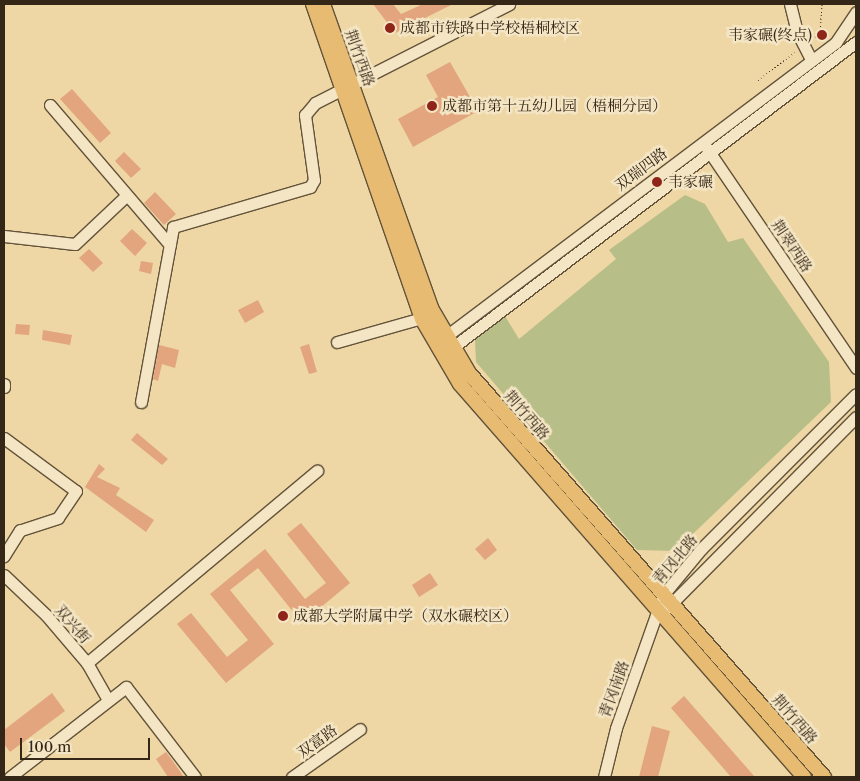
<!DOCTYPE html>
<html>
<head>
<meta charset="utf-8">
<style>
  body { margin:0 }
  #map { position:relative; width:860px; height:781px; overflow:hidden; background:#eed7a5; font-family:"Libre Caslon Text","Noto Serif SC",serif }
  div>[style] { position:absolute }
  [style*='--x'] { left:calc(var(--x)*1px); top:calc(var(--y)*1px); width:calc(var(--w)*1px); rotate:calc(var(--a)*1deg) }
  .green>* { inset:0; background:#b8be87 }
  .building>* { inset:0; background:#e2a57d }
  .path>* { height:1px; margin-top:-0.5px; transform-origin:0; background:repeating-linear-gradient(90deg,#352717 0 1px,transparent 0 3.5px) }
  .roads { filter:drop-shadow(1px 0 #63533a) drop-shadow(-1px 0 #63533a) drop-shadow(0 1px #63533a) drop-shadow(0 -1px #63533a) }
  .minor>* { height:11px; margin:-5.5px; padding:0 5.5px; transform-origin:5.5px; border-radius:5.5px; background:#f4e5c4 }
  .major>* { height:14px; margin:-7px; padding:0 7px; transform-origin:7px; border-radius:7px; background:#e7bc72 }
  .dots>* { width:14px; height:14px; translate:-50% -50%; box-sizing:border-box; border:2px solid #f4e5c4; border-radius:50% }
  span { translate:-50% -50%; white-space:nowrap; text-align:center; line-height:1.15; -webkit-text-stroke:5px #f4e5c4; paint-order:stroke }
  .poi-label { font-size:15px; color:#352717 }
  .left { translate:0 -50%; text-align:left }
  .right { translate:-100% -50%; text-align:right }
  .street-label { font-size:15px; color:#352717 }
  .frame { position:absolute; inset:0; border:5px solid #352717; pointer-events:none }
  .scale { position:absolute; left:20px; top:738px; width:130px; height:22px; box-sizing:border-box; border:2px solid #352717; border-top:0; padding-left:6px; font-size:15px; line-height:18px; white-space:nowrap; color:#352717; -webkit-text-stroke:4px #f4e5c4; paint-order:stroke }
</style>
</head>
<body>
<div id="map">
  <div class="green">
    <i style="clip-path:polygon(685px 195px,705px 204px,728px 242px,743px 238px,829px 362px,831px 402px,675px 551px,637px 550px,476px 362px,475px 340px,505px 316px,519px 339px,616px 259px,609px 250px)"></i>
  </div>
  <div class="building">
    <i style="clip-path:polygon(373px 4px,393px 4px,401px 14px,423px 4px,453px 4px,395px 33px)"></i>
    <i style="clip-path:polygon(450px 62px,478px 111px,413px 147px,398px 119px,438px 97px,426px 75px)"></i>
    <i style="clip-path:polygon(72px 89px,111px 133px,100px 143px,60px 99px)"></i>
    <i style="clip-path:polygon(124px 152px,141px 169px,131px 178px,115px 161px)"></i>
    <i style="clip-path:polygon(155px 192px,176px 214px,164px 225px,144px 203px)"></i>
    <i style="clip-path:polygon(132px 229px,147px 243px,135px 256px,120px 241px)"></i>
    <i style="clip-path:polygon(89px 249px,103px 263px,93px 272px,79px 258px)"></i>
    <i style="clip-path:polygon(141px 261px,153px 263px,151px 274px,139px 271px)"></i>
    <i style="clip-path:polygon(258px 300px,264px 312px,245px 323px,238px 310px)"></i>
    <i style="clip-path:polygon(16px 324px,30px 325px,29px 335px,15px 334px)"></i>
    <i style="clip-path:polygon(43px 330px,72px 335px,70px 345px,42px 340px)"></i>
    <i style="clip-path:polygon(309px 344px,317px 372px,309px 374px,300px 347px)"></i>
    <i style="clip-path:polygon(159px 345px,179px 350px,175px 368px,162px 364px,158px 381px,153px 379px)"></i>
    <i style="clip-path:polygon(137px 433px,168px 459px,162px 465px,131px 440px)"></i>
    <i style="clip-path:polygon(99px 464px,105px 469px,97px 477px,120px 488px,116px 495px,154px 520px,146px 532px,85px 487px)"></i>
    <i style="clip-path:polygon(301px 523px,350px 583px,302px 623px,258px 568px,230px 590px,274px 644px,226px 683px,177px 624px,191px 613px,227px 657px,248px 640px,210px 594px,265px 549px,305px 599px,326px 583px,287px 534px)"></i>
    <i style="clip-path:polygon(488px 538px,497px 550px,485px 560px,475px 549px)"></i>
    <i style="clip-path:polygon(430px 573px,438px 585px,419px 597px,412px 585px)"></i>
    <i style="clip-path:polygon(52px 693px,65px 711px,10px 752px,4px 744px,4px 730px)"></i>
    <i style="clip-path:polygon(684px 696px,755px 777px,731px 777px,671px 708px)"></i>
    <i style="clip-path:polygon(652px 726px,670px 731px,658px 777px,639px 777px)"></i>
    <i style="clip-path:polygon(166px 752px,172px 760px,184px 777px,168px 777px,156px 759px)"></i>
  </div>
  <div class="path">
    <i style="--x:812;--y:39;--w:10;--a:-37"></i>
    <i style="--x:820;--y:33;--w:29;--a:-86"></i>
    <i style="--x:758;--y:80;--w:46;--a:-37.1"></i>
  </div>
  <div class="roads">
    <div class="minor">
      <i style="--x:790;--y:4;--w:29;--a:76"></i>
      <i style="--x:797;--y:32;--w:31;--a:63"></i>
      <i style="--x:50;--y:105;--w:184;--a:49.4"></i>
      <i style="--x:704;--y:144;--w:271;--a:55.8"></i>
      <i style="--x:4;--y:236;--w:71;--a:6.4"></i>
      <i style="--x:75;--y:244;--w:71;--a:-43.3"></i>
      <i style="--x:441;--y:340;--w:495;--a:-37"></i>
      <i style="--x:836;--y:42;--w:36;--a:-56"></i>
      <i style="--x:337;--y:342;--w:88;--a:-15.8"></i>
      <i style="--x:448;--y:351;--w:512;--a:-37.14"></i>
      <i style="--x:4;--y:384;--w:3;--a:90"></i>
      <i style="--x:141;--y:402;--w:178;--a:-79.6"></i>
      <i style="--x:173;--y:227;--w:143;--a:-16.3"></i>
      <i style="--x:310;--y:187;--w:8;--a:-60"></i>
      <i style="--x:314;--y:180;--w:66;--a:-97.9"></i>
      <i style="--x:305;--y:115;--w:16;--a:-50"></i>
      <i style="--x:315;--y:103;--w:218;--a:-27"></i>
      <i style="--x:4;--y:438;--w:89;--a:36.4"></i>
      <i style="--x:76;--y:491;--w:32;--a:124"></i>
      <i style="--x:58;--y:518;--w:40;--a:162"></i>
      <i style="--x:20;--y:530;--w:31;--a:122"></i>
      <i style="--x:4;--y:575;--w:58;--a:43.6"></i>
      <i style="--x:46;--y:615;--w:63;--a:49.5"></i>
      <i style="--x:87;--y:663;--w:43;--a:60.4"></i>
      <i style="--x:666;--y:609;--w:270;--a:-45.3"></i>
      <i style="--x:87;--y:663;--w:300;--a:-39.9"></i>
      <i style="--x:10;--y:777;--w:147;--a:-37.8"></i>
      <i style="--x:126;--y:687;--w:113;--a:52.5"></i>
      <i style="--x:292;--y:777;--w:83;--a:-35.2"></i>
      <i style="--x:604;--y:777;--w:50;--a:-76.2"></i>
      <i style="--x:616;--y:728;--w:141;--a:-70.5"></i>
      <i style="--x:663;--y:595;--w:60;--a:-50.4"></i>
      <i style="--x:701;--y:549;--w:219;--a:-45"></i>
    </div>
    <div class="major">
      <i style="--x:313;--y:4;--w:333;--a:70.9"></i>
      <i style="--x:422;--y:319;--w:75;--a:59.7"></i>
      <i style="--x:460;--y:384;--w:522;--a:48.8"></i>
      <i style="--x:323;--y:4;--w:323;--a:70.4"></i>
      <i style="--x:431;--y:308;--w:75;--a:59.7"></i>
      <i style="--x:469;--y:373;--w:538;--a:48.69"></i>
    </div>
  </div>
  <div class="dots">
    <i style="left:390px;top:28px;background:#8f2418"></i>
    <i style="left:822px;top:35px;background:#8f2418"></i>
    <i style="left:432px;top:106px;background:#8f2418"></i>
    <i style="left:657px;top:182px;background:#8f2418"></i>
    <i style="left:283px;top:616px;background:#8f2418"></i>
  </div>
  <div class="poi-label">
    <span class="left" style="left:400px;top:28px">成都市铁路中学校梧桐校区</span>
    <span class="right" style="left:812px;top:35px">韦家碾(终点)</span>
    <span class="left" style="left:442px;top:106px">成都市第十五幼儿园（梧桐分园）</span>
    <span class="left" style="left:668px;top:182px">韦家碾</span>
    <span class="left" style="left:293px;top:616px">成都大学附属中学（双水碾校区）</span>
  </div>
  <div class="street-label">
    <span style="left:360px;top:58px;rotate:70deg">荆竹西路</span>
    <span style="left:641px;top:169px;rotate:-37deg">双瑞四路</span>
    <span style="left:792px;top:246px;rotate:56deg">荆翠西路</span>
    <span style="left:527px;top:415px;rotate:49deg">荆竹西路</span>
    <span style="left:675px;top:559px;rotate:-50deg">青冈北路</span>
    <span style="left:73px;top:624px;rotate:49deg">双兴街</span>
    <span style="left:614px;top:689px;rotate:-70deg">青冈南路</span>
    <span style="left:795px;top:719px;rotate:49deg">荆竹西路</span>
    <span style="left:317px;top:741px;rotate:-36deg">双富路</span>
  </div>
  <div class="frame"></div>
  <div class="scale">100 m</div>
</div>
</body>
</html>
